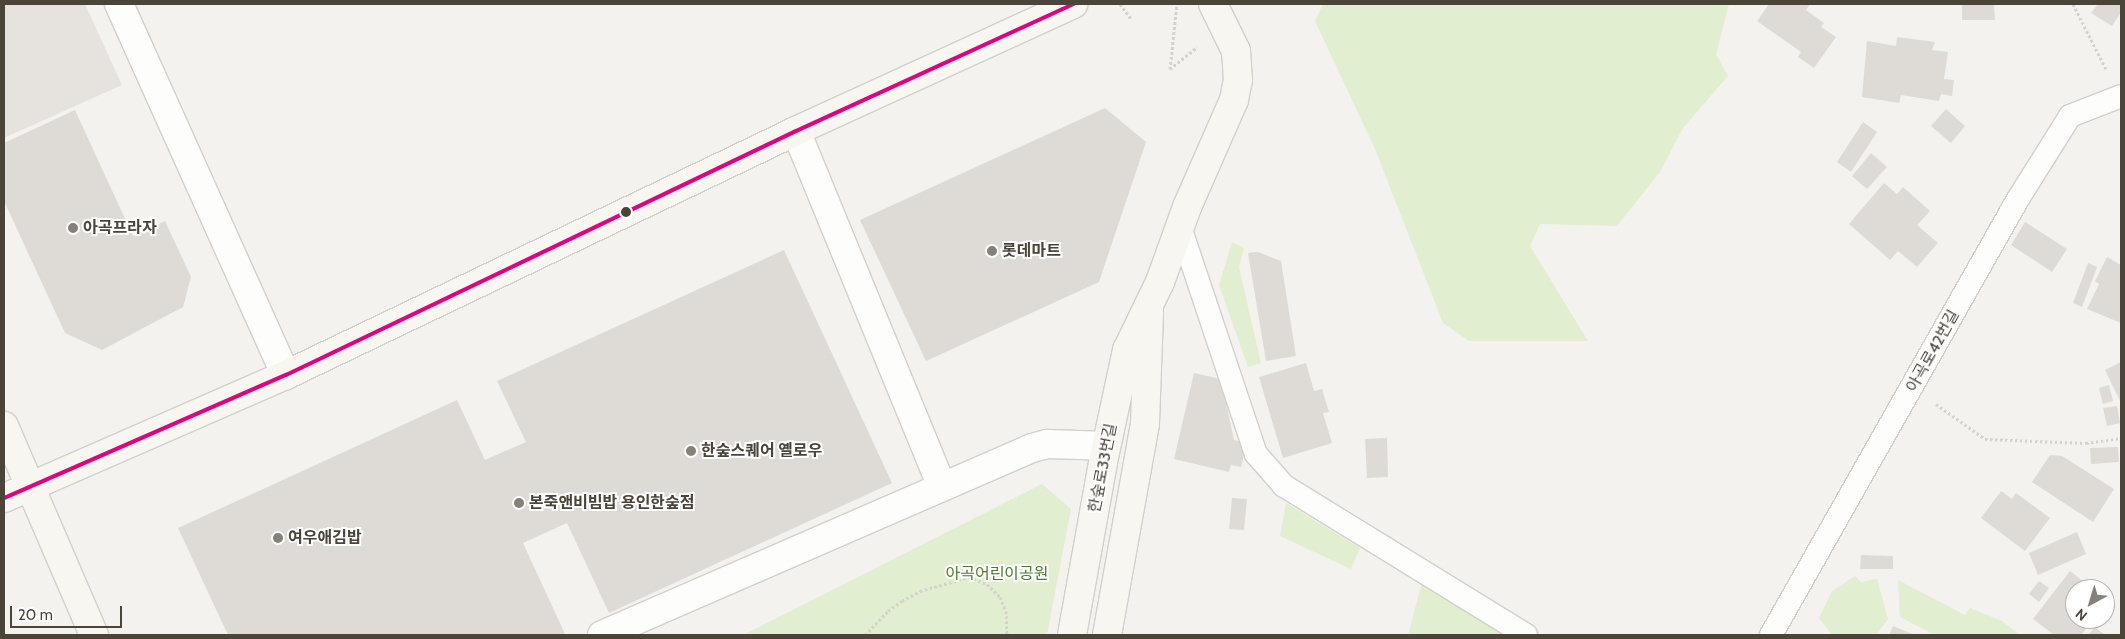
<!DOCTYPE html>
<html>
<head>
<meta charset="utf-8">
<style>
  body { margin:0 }
  #map { position:relative; width:2125px; height:639px; overflow:hidden; background:#f4f2ee; font-family:Cabin,"Noto Sans KR",sans-serif }
  div>[style] { position:absolute }
  [style*='--x'] { left:calc(var(--x)*1px); top:calc(var(--y)*1px); width:calc(var(--w)*1px); rotate:calc(var(--a)*1deg) }
  .green>* { inset:0; background:#e1eecf }
  .parking>* { inset:0; background:#e6e3df }
  .building>* { inset:0; background:#dedbd6 }
  .path>* { height:3px; margin-top:-1.5px; transform-origin:0; background:repeating-linear-gradient(90deg,#d3d2cc 0 2.5px,transparent 0 5px) }
  .roads { filter:drop-shadow(1px 0 #d2d0cb) drop-shadow(-1px 0 #d2d0cb) drop-shadow(0 1px #d2d0cb) drop-shadow(0 -1px #d2d0cb) }
  .lane>* { height:22px; margin:-11px; padding:0 11px; transform-origin:11px; border-radius:11px; background:#fdfdfc }
  .street>* { height:28px; margin:-14px; padding:0 14px; transform-origin:14px; border-radius:14px; background:#fdfdfc }
  .secondary>* { height:28px; margin:-14px; padding:0 14px; transform-origin:14px; border-radius:14px; background:#f7f6f1 }
  .bus-1>* { height:4px; margin:-2px; padding:0 2px; transform-origin:2px; border-radius:2px; background:#e5007d }
  .dots>* { width:14px; height:14px; translate:-50% -50%; box-sizing:border-box; border:2px solid #fff; border-radius:50% }
  span { translate:-50% -50%; white-space:nowrap; text-align:center; line-height:1.15; -webkit-text-stroke:4px #fff; paint-order:stroke }
  .poi-label { font-size:16px; color:#4b4439; font-weight:700 }
  .left { translate:0 -50%; text-align:left }
  .street-label { font-size:16px; color:#4b4439 }
  .park-label { font-size:16px; color:#4a7f2a }
  .frame { position:absolute; inset:0; border:5px solid #4b4439; pointer-events:none }
  .north { position:absolute; left:2065px; top:579px; width:50px; height:50px; box-sizing:border-box; background:#fff; border:1px solid #b7b4b0; border-radius:50%; rotate:219deg; font-size:14px; font-weight:700; line-height:20px; text-align:center; color:#4b4439 }
  .north::after { content:''; display:block; margin:auto; width:18px; height:22px; background:#868178; clip-path:polygon(50% 0,100% 100%,50% 72%,0 100%) }
  .scale { position:absolute; left:10px; top:606px; width:112px; height:22px; box-sizing:border-box; border:2px solid #4b4439; border-top:0; padding-left:6px; font-size:15px; line-height:18px; white-space:nowrap; color:#4b4439; -webkit-text-stroke:4px #fff; paint-order:stroke }
</style>
</head>
<body>
<div id="map">
  <div class="green">
    <i style="clip-path:polygon(1323px 4px,1729px 4px,1716px 54px,1728px 76px,1683px 128px,1660px 172px,1617px 226px,1540px 224px,1530px 246px,1588px 341px,1469px 341px,1443px 323px,1375px 149px,1315px 21px)"></i>
    <i style="clip-path:polygon(1232px 242px,1244px 248px,1239px 267px,1261px 363px,1248px 367px,1219px 285px)"></i>
    <i style="clip-path:polygon(1042px 484px,1071px 509px,1047px 635px,743px 635px)"></i>
    <i style="clip-path:polygon(1286px 503px,1360px 548px,1351px 569px,1280px 536px)"></i>
    <i style="clip-path:polygon(1855px 576px,1861px 582px,1877px 579px,1888px 619px,1876px 635px,1832px 635px,1819px 618px,1832px 591px)"></i>
    <i style="clip-path:polygon(1423px 579px,1510px 635px,1408px 635px)"></i>
    <i style="clip-path:polygon(1898px 580px,1965px 615px,1970px 608px,2002px 621px,2020px 635px,1935px 635px,1900px 617px)"></i>
  </div>
  <div class="parking">
    <i style="clip-path:polygon(4px 4px,85px 4px,122px 85px,4px 138px)"></i>
  </div>
  <div class="building">
    <i style="clip-path:polygon(1769px 4px,1810px 4px,1806px 10px,1824px 23px,1821px 27px,1836px 37px,1814px 68px,1798px 57px,1801px 52px,1757px 21px)"></i>
    <i style="clip-path:polygon(1962px 4px,1994px 4px,1995px 20px,1962px 20px)"></i>
    <i style="clip-path:polygon(2098px 4px,2121px 4px,2121px 12px,2112px 26px,2091px 13px)"></i>
    <i style="clip-path:polygon(1897px 37px,1935px 42px,1932px 50px,1948px 52px,1944px 79px,1954px 80px,1952px 96px,1941px 94px,1939px 101px,1901px 95px,1899px 103px,1862px 97px,1867px 41px,1896px 46px)"></i>
    <i style="clip-path:polygon(1105px 108px,1146px 142px,1099px 282px,926px 361px,860px 220px)"></i>
    <i style="clip-path:polygon(1946px 109px,1965px 126px,1951px 143px,1931px 126px)"></i>
    <i style="clip-path:polygon(75px 110px,133px 236px,165px 221px,191px 277px,183px 307px,102px 350px,65px 333px,4px 201px,4px 143px)"></i>
    <i style="clip-path:polygon(1863px 122px,1877px 132px,1851px 172px,1837px 162px)"></i>
    <i style="clip-path:polygon(1871px 153px,1887px 167px,1867px 189px,1852px 176px)"></i>
    <i style="clip-path:polygon(1884px 183px,1897px 194px,1903px 187px,1930px 211px,1917px 225px,1938px 243px,1917px 267px,1898px 251px,1890px 260px,1849px 224px)"></i>
    <i style="clip-path:polygon(2025px 222px,2067px 249px,2052px 272px,2011px 245px)"></i>
    <i style="clip-path:polygon(784px 250px,892px 483px,609px 613px,567px 523px,523px 543px,565px 634px,562px 635px,228px 635px,178px 528px,457px 400px,485px 460px,526px 442px,497px 381px)"></i>
    <i style="clip-path:polygon(1258px 252px,1281px 261px,1296px 356px,1266px 361px,1248px 253px)"></i>
    <i style="clip-path:polygon(2107px 257px,2121px 265px,2121px 323px,2087px 309px,2099px 284px,2095px 281px)"></i>
    <i style="clip-path:polygon(2088px 263px,2097px 267px,2082px 307px,2073px 303px)"></i>
    <i style="clip-path:polygon(2121px 362px,2121px 403px,2105px 370px)"></i>
    <i style="clip-path:polygon(1306px 363px,1314px 391px,1322px 389px,1329px 412px,1323px 413px,1332px 443px,1283px 458px,1259px 377px)"></i>
    <i style="clip-path:polygon(1194px 373px,1221px 379px,1234px 440px,1247px 443px,1241px 467px,1231px 465px,1229px 472px,1174px 459px)"></i>
    <i style="clip-path:polygon(2109px 385px,2113px 401px,2103px 404px,2099px 388px)"></i>
    <i style="clip-path:polygon(2117px 406px,2120px 423px,2107px 426px,2103px 408px)"></i>
    <i style="clip-path:polygon(1387px 438px,1388px 477px,1367px 478px,1365px 439px)"></i>
    <i style="clip-path:polygon(2118px 447px,2119px 462px,2091px 464px,2090px 448px)"></i>
    <i style="clip-path:polygon(2050px 455px,2062px 456px,2114px 489px,2093px 522px,2032px 482px)"></i>
    <i style="clip-path:polygon(2001px 491px,2012px 499px,2016px 493px,2050px 518px,2025px 551px,1981px 518px)"></i>
    <i style="clip-path:polygon(1232px 498px,1247px 499px,1244px 530px,1229px 529px)"></i>
    <i style="clip-path:polygon(2077px 532px,2086px 554px,2038px 575px,2029px 553px)"></i>
    <i style="clip-path:polygon(1861px 555px,1893px 556px,1893px 569px,1860px 569px)"></i>
    <i style="clip-path:polygon(2070px 571px,2093px 589px,2075px 589px,2075px 619px,2094px 619px,2081px 635px,2054px 635px,2033px 619px)"></i>
    <i style="clip-path:polygon(2039px 581px,2049px 588px,2039px 602px,2029px 594px)"></i>
    <i style="clip-path:polygon(1893px 626px,1915px 635px,1889px 635px)"></i>
    <i style="clip-path:polygon(2095px 627px,2105px 635px,2088px 635px)"></i>
  </div>
  <div class="path">
    <i style="--x:1120;--y:4;--w:20;--a:53"></i>
    <i style="--x:2073;--y:4;--w:73;--a:63.1"></i>
    <i style="--x:1170;--y:69;--w:35;--a:-39"></i>
    <i style="--x:1170;--y:69;--w:65;--a:-83.9"></i>
    <i style="--x:1936;--y:404;--w:60;--a:35.5"></i>
    <i style="--x:1985;--y:439;--w:101;--a:2.3"></i>
    <i style="--x:2086;--y:443;--w:35;--a:-8"></i>
    <i style="--x:865;--y:635;--w:33;--a:-46"></i>
    <i style="--x:888;--y:611;--w:17;--a:-36"></i>
    <i style="--x:902;--y:601;--w:21;--a:-29"></i>
    <i style="--x:920;--y:591;--w:51;--a:-15.9"></i>
    <i style="--x:969;--y:577;--w:19;--a:21"></i>
    <i style="--x:987;--y:584;--w:18;--a:45"></i>
    <i style="--x:1000;--y:597;--w:15;--a:67"></i>
    <i style="--x:1006;--y:611;--w:24;--a:88"></i>
  </div>
  <div class="roads">
    <div class="lane">
      <i style="--x:1180;--y:227;--w:239;--a:71.5"></i>
      <i style="--x:1256;--y:454;--w:43;--a:48.8"></i>
      <i style="--x:1284;--y:486;--w:284;--a:31.6"></i>
      <i style="--x:1771;--y:635;--w:501;--a:-60.47"></i>
      <i style="--x:2018;--y:199;--w:98;--a:-57.9"></i>
      <i style="--x:2070;--y:116;--w:55;--a:-21.4"></i>
    </div>
    <div class="street">
      <i style="--x:119;--y:4;--w:407;--a:65.8"></i>
      <i style="--x:796;--y:131;--w:383;--a:67.7"></i>
      <i style="--x:602;--y:635;--w:469;--a:-23.5"></i>
      <i style="--x:1032;--y:448;--w:16;--a:-15"></i>
      <i style="--x:1047;--y:444;--w:59;--a:1.9"></i>
    </div>
    <div class="secondary">
      <i style="--x:4;--y:426;--w:228;--a:66.7"></i>
      <i style="--x:4;--y:498;--w:308;--a:-23.6"></i>
      <i style="--x:286;--y:375;--w:565;--a:-25.57"></i>
      <i style="--x:796;--y:131;--w:305;--a:-24.6"></i>
      <i style="--x:1072;--y:635;--w:176;--a:-79.8"></i>
      <i style="--x:1103;--y:462;--w:115;--a:-77.9"></i>
      <i style="--x:1127;--y:350;--w:76;--a:-64.1"></i>
      <i style="--x:1160;--y:282;--w:80;--a:-70.2"></i>
      <i style="--x:1187;--y:207;--w:117;--a:-66.3"></i>
      <i style="--x:1234;--y:100;--w:20;--a:-79"></i>
      <i style="--x:1238;--y:80;--w:29;--a:-94"></i>
      <i style="--x:1236;--y:51;--w:52;--a:-116.1"></i>
      <i style="--x:1107;--y:635;--w:215;--a:-79.8"></i>
      <i style="--x:1145;--y:423;--w:111;--a:-87.9"></i>
    </div>
  </div>
  <div class="bus-1">
    <i style="--x:4;--y:498;--w:308;--a:-23.6"></i>
    <i style="--x:286;--y:375;--w:565;--a:-25.57"></i>
    <i style="--x:796;--y:131;--w:305;--a:-24.6"></i>
  </div>
  <div class="dots">
    <i style="left:626px;top:212px;background:#4b4439"></i>
    <i style="left:73px;top:228px;background:#868178"></i>
    <i style="left:992px;top:251px;background:#868178"></i>
    <i style="left:691px;top:451px;background:#868178"></i>
    <i style="left:519px;top:503px;background:#868178"></i>
    <i style="left:278px;top:538px;background:#868178"></i>
  </div>
  <div class="poi-label">
    <span class="left" style="left:83px;top:228px">아곡프라자</span>
    <span class="left" style="left:1002px;top:251px">롯데마트</span>
    <span class="left" style="left:701px;top:451px">한숲스퀘어 옐로우</span>
    <span class="left" style="left:529px;top:503px">본죽앤비빔밥 용인한숲점</span>
    <span class="left" style="left:288px;top:538px">여우애김밥</span>
  </div>
  <div class="street-label">
    <span style="left:1933px;top:351px;rotate:-61deg">아곡로42번길</span>
    <span style="left:1103px;top:468px;rotate:-79deg">한숲로33번길</span>
  </div>
  <div class="park-label">
    <span style="left:997px;top:574px">아곡어린이공원</span>
  </div>
  <div class="frame"></div>
  <div class="north">N</div>
  <div class="scale">20 m</div>
</div>
</body>
</html>
